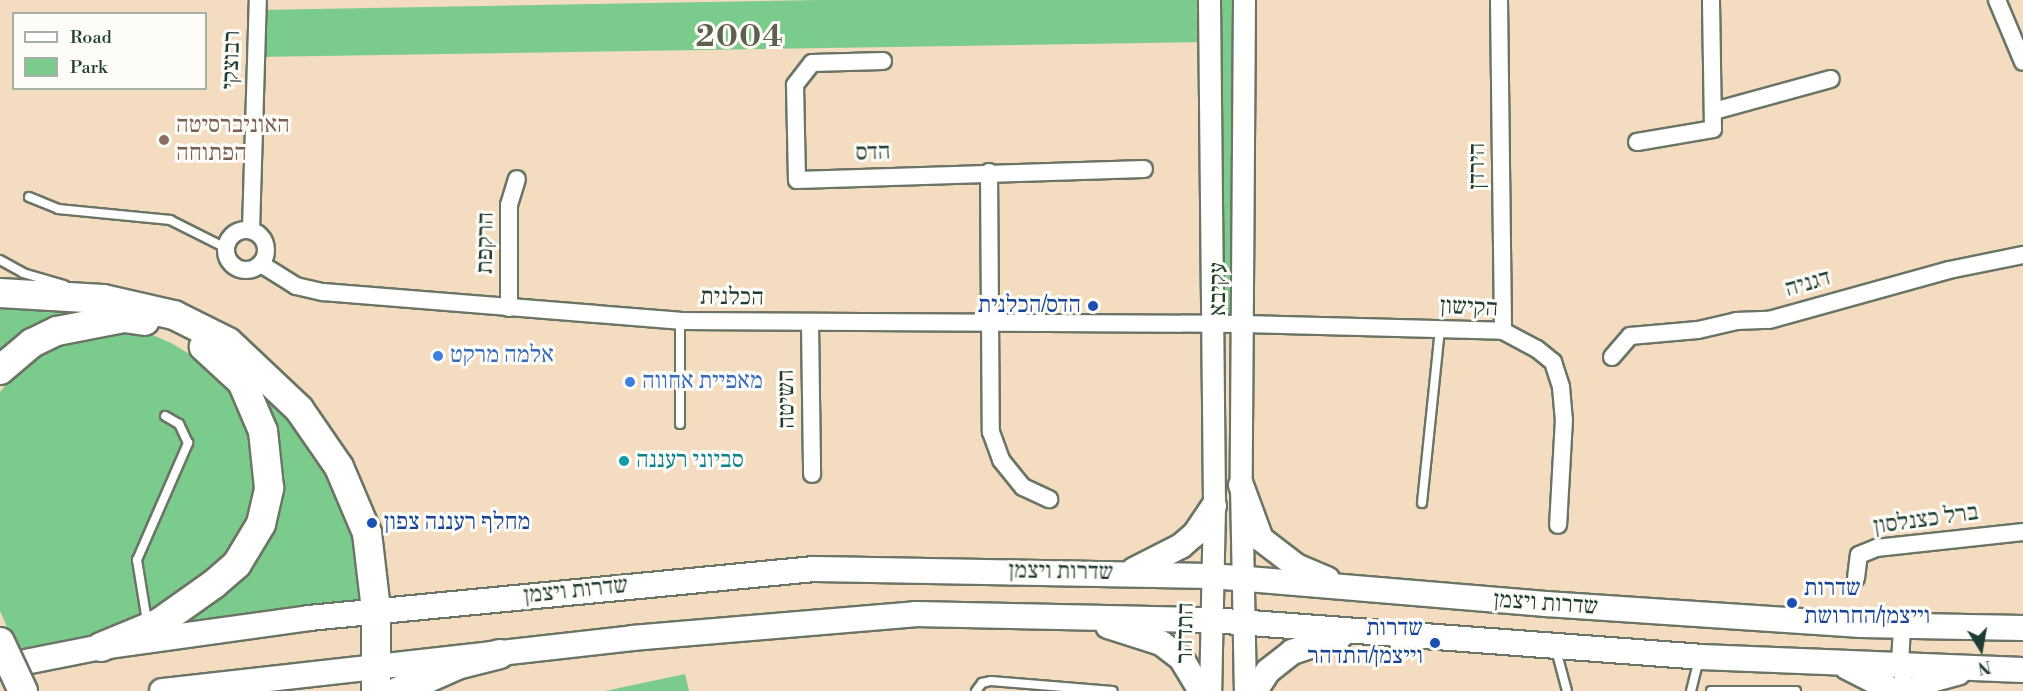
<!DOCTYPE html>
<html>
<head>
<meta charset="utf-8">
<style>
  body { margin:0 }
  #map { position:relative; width:2023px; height:691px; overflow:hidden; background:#f4dcc0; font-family:"Libre Bodoni","Frank Ruhl Libre",serif }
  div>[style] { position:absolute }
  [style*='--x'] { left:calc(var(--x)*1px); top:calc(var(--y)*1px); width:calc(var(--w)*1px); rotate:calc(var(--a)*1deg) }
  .green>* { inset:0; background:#7bcb8c }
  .roads { filter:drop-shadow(2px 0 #6a7565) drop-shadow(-2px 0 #6a7565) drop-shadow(0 2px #6a7565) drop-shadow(0 -2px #6a7565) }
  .service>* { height:8px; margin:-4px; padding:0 4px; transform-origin:4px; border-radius:4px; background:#fff }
  .minor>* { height:16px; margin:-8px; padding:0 8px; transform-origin:8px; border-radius:8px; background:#fff }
  .minor>.ring { margin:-8px; padding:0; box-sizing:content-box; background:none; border:16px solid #fff; border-radius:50% }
  .tertiary>* { height:21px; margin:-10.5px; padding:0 10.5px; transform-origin:10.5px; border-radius:10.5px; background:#fff }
  .secondary>* { height:24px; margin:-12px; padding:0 12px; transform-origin:12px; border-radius:12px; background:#fff }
  .trunk>* { height:28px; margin:-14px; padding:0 14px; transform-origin:14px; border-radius:14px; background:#fff }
  .bridges { filter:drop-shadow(2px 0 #6a7565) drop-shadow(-2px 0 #6a7565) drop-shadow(0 2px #6a7565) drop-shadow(0 -2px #6a7565) }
  .trunk-bridge>* { height:28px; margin:-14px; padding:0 14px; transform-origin:14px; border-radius:14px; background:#fff }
  .dots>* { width:16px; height:16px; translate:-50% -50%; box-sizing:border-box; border:3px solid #fdfcf7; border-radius:50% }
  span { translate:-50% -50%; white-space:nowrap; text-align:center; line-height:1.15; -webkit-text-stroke:6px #fdfcf7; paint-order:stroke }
  .street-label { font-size:24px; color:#1f3d34 }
  .education-label { font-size:24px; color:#785e54 }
  .left { translate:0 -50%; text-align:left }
  .transit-label { font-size:24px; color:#164399 }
  .right { translate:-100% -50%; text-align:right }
  .shop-label { font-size:24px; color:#366cbe }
  .culture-label { font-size:24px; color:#0d838f }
  .district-label { font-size:30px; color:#5d604e; font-weight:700; letter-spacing:1.5px }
  .legend { position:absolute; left:12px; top:12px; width:195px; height:78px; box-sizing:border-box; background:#fdfcf7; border:2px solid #a4b0a9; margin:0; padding:8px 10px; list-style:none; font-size:18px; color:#1f3d34 }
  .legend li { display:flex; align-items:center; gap:12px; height:30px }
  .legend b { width:30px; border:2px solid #a4b0a9 }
  .north { position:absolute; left:1951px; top:619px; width:60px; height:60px; -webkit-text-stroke:4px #fdfcf7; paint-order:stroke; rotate:169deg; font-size:16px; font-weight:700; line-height:24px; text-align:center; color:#1f3d34 }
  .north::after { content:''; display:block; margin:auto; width:21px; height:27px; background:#1f3d34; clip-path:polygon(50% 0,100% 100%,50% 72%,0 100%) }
</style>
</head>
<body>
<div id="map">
  <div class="green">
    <i style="clip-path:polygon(818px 0,1208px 0,1209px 42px,257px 57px,258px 10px)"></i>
    <i style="clip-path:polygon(1215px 0,1237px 0,1239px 316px,1218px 317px)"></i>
    <i style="clip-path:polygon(0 305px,91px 307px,0 356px)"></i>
    <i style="clip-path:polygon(124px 332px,153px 335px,171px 343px,198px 359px,231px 390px,251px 434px,256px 488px,249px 519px,227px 556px,182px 595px,110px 634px,19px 654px,0 611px,0 392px,18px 370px,38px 354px,61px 344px)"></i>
    <i style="clip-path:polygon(250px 371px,290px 417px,328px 472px,361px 554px,366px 599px,165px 624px,272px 529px,279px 510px,281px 488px)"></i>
    <i style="clip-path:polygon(685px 674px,689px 691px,605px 691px)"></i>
  </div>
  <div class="roads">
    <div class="service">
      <i style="--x:29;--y:197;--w:31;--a:22"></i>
      <i style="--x:58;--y:209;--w:113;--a:5.6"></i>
      <i style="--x:170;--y:220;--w:63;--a:26.6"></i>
      <i style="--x:0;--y:260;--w:26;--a:29"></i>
      <i style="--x:23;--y:273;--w:43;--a:16.3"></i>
      <i style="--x:680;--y:321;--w:103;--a:90"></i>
      <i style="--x:1422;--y:503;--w:174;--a:-84.1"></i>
      <i style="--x:147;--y:621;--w:62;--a:-99.3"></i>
      <i style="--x:137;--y:560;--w:128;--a:-66.4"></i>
      <i style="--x:188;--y:443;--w:21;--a:-115"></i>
      <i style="--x:179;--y:424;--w:16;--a:-150"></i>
      <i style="--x:1556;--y:650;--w:42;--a:75"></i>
      <i style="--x:976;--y:691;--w:10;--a:-53"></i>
      <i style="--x:982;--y:683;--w:9;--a:-13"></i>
      <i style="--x:991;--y:681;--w:122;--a:4.7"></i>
      <i style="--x:1691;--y:691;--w:32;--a:-76"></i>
      <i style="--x:1711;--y:691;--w:85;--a:0"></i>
    </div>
    <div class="minor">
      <i style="--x:1499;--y:0;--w:331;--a:89.3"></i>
      <i style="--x:1997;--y:0;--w:67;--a:67.2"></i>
      <i style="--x:883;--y:61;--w:71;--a:178.4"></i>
      <i style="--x:812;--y:63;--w:28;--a:128"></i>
      <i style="--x:795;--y:85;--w:95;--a:88.8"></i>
      <i style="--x:797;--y:180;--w:347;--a:-1.8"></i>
      <i style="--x:1714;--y:111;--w:121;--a:-15.3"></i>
      <i style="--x:1637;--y:142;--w:77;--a:-9.7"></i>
      <i style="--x:1713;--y:129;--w:129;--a:-90.9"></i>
      <i style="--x:989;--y:172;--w:260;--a:89.6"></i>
      <i style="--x:991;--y:432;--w:30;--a:70"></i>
      <i style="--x:1001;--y:460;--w:35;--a:51"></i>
      <i style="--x:1023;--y:487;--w:29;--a:25"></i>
      <i class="ring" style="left:226px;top:230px;width:24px;height:24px"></i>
      <i style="--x:251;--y:230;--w:230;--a:-88.3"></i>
      <i style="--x:261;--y:264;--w:41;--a:32.2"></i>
      <i style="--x:296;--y:286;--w:28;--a:13"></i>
      <i style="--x:323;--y:292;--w:358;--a:4.6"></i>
      <i style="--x:680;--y:321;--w:564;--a:0.3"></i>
      <i style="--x:1244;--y:324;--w:259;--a:1.5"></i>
      <i style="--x:1503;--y:331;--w:38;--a:28"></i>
      <i style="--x:1537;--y:349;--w:21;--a:39"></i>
      <i style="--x:1553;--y:362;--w:26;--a:72"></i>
      <i style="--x:1561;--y:387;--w:32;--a:85"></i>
      <i style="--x:1564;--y:419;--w:106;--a:93.2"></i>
      <i style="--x:509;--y:308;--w:103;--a:-90"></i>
      <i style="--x:509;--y:205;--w:27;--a:-73"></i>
      <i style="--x:810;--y:324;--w:150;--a:89.2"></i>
      <i style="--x:1612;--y:357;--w:28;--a:-49"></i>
      <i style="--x:1630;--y:336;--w:68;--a:-5"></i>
      <i style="--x:1698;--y:330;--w:39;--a:-13"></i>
      <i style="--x:1736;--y:321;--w:33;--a:-2"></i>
      <i style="--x:1769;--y:320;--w:187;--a:-15.5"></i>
      <i style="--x:1949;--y:270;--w:76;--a:-11.5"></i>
      <i style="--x:1856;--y:578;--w:23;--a:-83"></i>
      <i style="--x:1859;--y:555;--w:18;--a:-22"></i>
      <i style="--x:1876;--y:548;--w:148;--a:-6.2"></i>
      <i style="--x:1902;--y:626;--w:38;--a:93"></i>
      <i style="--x:1900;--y:664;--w:28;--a:77"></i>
    </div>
    <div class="tertiary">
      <i style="--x:1209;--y:0;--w:506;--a:89.43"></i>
      <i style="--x:1214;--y:506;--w:185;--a:91.2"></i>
      <i style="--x:1244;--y:0;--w:485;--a:90.4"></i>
      <i style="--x:1241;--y:485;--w:206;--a:88.9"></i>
    </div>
    <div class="secondary">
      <i style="--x:1241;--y:485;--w:58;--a:69.7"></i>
      <i style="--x:1261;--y:539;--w:44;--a:37.6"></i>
      <i style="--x:1296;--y:566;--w:34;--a:23"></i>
      <i style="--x:1134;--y:570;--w:53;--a:-27.1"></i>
      <i style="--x:1181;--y:546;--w:18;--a:-41"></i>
      <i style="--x:1195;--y:534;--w:34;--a:-56"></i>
      <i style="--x:1108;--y:626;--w:56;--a:17.8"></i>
      <i style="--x:1161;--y:643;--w:25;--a:37"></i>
      <i style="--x:1181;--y:658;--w:39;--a:59"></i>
      <i style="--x:0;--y:667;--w:103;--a:-11.2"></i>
      <i style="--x:101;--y:647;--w:210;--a:-7.9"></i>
      <i style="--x:309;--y:618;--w:507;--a:-5.54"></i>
      <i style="--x:814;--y:569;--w:398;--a:1"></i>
      <i style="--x:1212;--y:576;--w:335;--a:4.8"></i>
      <i style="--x:1546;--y:604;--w:316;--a:3.8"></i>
      <i style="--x:1861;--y:625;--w:162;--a:1.1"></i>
      <i style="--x:1847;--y:667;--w:53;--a:27.1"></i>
      <i style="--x:162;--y:691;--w:473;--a:-6.4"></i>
      <i style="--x:632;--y:638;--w:284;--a:-4.8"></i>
      <i style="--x:915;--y:614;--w:296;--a:1.2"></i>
      <i style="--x:1211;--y:620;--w:491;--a:4.3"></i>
      <i style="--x:1701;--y:657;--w:322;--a:2.3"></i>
      <i style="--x:1255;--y:691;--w:24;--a:-57"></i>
      <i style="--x:1268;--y:671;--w:31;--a:-38"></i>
      <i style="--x:1292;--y:652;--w:51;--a:-18.4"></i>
      <i style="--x:1913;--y:691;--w:21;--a:-31"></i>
      <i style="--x:1931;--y:680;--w:28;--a:-15"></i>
    </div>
    <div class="trunk">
      <i style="--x:0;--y:293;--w:103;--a:3.3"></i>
      <i style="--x:103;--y:299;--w:73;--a:12.7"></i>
      <i style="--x:174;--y:315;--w:60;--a:26.6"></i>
      <i style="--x:228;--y:342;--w:98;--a:43.3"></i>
      <i style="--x:299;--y:409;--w:70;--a:55.4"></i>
      <i style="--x:339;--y:467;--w:72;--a:67"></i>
      <i style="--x:367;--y:533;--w:78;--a:83.3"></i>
      <i style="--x:376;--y:610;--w:81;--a:90"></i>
      <i style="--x:0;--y:370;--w:42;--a:-40.2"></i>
      <i style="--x:32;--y:343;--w:28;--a:-26"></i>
      <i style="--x:57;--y:331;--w:68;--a:-11"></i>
      <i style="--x:124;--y:318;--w:21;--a:8"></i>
      <i style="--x:101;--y:647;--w:63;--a:-22.5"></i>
      <i style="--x:159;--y:623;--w:67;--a:-35.3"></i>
      <i style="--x:214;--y:584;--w:30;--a:-41"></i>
      <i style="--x:237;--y:564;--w:47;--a:-59"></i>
      <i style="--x:261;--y:524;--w:37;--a:-77"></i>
      <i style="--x:269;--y:488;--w:57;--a:-96"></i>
      <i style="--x:263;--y:431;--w:53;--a:-113.2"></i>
      <i style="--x:242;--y:382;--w:52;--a:-137.4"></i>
      <i style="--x:399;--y:691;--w:64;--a:-24.1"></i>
      <i style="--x:457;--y:665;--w:44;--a:-14.3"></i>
    </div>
  </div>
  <div class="bridges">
    <div class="trunk-bridge">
      <i style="--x:0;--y:642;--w:54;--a:64.9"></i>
    </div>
  </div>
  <div class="dots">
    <i style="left:164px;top:140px;background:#8d6e63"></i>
    <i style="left:1093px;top:306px;background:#1a4fb4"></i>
    <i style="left:438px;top:356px;background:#3f7fe0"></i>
    <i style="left:630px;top:382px;background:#3f7fe0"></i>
    <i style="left:624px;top:461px;background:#0f9aa8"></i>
    <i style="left:372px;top:523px;background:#1a4fb4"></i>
    <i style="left:1792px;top:603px;background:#1a4fb4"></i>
    <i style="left:1435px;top:643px;background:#1a4fb4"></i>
  </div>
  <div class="street-label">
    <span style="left:232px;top:60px;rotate:-88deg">רבוצקי</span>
    <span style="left:873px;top:153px;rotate:-2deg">הדס</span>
    <span style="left:1478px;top:166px;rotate:-90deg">הירדן</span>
    <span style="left:486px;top:243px;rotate:-89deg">הרקפת</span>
    <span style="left:1808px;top:284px;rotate:-16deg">דגניה</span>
    <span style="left:1219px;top:289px;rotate:-90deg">עקיבא</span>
    <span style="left:732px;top:298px;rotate:1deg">הכלנית</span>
    <span style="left:1469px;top:308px;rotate:3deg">הקישון</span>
    <span style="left:787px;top:399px;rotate:-91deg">השיטה</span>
    <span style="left:1926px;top:520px;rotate:-8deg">ברל כצנלסון</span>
    <span style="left:1061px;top:572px;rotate:1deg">שדרות ויצמן</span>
    <span style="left:576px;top:591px;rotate:-6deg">שדרות ויצמן</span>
    <span style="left:1546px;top:604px;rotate:4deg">שדרות ויצמן</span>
    <span style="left:1186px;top:633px;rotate:-89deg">התדהר</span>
  </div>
  <div class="education-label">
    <span class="left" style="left:176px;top:140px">האוניברסיטה<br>הפתוחה</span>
  </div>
  <div class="transit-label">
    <span class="right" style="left:1081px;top:306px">הדס/הכלנית</span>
    <span class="left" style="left:384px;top:523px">מחלף רעננה צפון</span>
    <span class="left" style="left:1804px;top:603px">שדרות<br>וייצמן/החרושת</span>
    <span class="right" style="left:1423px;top:643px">שדרות<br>וייצמן/התדהר</span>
  </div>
  <div class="shop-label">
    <span class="left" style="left:450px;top:356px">אלמה מרקט</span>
    <span class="left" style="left:642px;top:382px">מאפיית אחווה</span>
  </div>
  <div class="culture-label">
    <span class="left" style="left:636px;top:461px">סביוני רעננה</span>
  </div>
  <div class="district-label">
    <span style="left:740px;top:37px">2004</span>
  </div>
  <ul class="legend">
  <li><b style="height:8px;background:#fff"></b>Road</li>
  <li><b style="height:16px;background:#7bcb8c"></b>Park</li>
  </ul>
  <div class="north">N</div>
</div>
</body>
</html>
